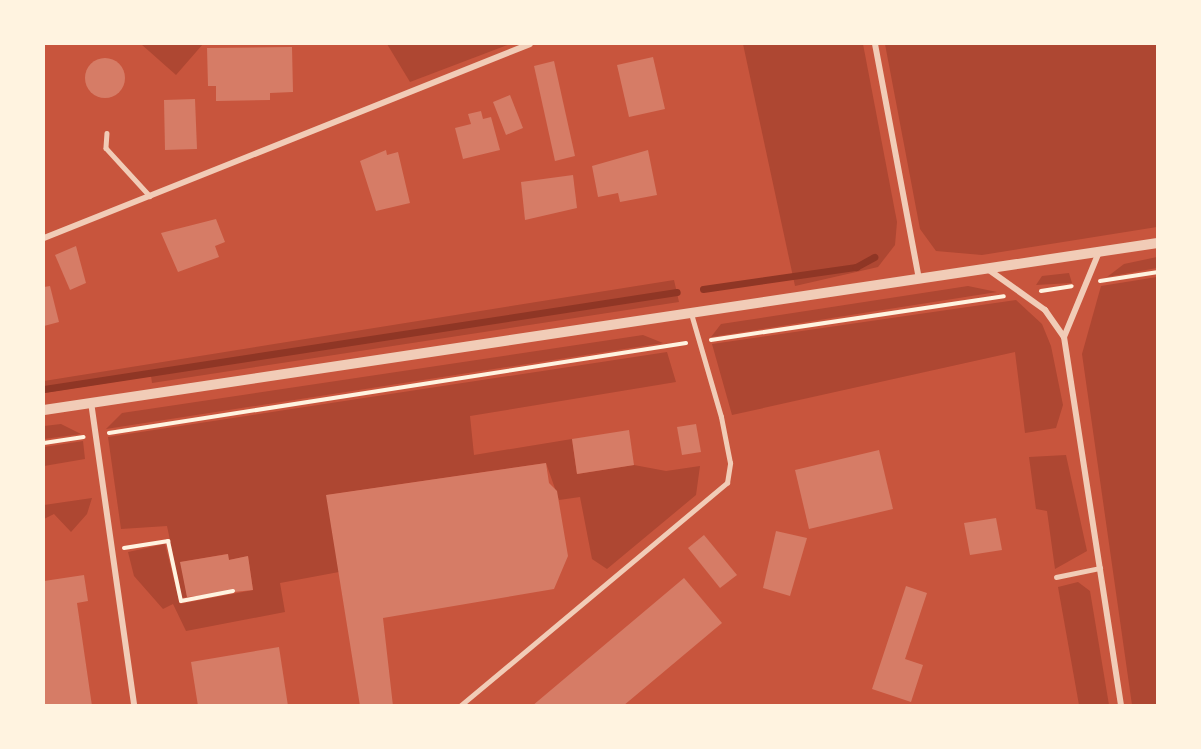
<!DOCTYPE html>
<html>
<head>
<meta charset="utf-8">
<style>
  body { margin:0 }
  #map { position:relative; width:1201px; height:749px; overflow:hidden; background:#c8553d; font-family:Commissioner,sans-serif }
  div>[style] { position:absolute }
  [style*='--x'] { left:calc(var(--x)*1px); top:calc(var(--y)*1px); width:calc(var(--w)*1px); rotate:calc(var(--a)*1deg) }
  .green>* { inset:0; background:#ae4732 }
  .stream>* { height:7px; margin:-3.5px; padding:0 3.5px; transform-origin:3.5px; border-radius:3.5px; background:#8f3625 }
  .building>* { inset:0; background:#d67c66 }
  .round { border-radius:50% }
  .path>* { height:4px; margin:-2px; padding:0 2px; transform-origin:2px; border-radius:2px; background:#fff3e0 }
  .service>* { height:4.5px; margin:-2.25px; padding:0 2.25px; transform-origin:2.25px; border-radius:2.25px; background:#f1ccb7 }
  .minor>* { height:6px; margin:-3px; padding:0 3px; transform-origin:3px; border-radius:3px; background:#f1ccb7 }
  .tertiary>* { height:10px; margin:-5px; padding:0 5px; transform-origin:5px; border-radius:5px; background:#f1ccb7 }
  span { translate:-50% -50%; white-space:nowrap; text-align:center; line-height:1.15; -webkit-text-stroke:4.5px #fff3e0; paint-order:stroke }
  .frame { position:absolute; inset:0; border:45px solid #fff3e0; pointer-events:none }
</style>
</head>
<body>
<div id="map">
  <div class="green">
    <i style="clip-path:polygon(141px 44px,203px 44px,176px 75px)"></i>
    <i style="clip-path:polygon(387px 44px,510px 44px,410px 82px)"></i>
    <i style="clip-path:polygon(743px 44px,863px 44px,897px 222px,895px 245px,878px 267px,795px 286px)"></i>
    <i style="clip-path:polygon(885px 44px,1157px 44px,1157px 227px,982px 255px,936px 251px,920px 229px)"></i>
    <i style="clip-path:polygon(1157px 257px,1157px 268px,1107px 277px,1124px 264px)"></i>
    <i style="clip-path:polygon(1069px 273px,1072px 283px,1036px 285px,1042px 276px)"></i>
    <i style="clip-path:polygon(1157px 277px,1157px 705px,1132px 705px,1082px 354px,1101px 286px)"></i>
    <i style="clip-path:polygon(674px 280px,679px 302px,152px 383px,151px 376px,44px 393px,44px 381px)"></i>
    <i style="clip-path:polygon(968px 286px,997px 292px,711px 337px,721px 324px)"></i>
    <i style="clip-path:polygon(1016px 300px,1042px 324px,1051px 346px,1063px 405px,1056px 428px,1025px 433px,1015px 352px,732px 415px,712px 344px)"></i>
    <i style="clip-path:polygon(643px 335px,663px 343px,106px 429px,122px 413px)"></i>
    <i style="clip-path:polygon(667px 352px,676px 382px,470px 416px,474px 455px,572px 439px,577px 474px,634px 465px,666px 471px,700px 466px,696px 495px,607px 569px,592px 559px,580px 497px,559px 500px,546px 463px,327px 495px,339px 572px,280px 583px,285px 612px,186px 631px,173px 604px,163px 609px,134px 576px,128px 552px,165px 544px,180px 604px,253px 590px,248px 556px,229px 560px,227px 554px,181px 562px,187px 597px,182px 598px,167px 526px,121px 529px,108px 437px)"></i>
    <i style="clip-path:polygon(61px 424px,81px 434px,44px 439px,44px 426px)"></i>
    <i style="clip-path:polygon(83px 441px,85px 459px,44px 466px,44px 447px)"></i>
    <i style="clip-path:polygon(1066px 455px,1087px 551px,1055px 569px,1047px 511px,1036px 509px,1029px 457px)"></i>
    <i style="clip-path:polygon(92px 498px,87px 514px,71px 532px,54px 514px,44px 519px,44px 505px)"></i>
    <i style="clip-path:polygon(1078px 582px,1090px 591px,1109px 705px,1079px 705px,1058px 587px)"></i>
  </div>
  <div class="stream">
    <i style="--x:703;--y:289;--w:155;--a:-8.2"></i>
    <i style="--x:856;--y:267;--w:21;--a:-29"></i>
    <i style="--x:44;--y:389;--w:640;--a:-8.71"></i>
  </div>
  <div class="building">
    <i style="clip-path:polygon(292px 47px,293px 92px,270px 93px,270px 100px,216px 101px,216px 86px,208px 86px,207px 48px)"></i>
    <i style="clip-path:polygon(653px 57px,665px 109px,629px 117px,617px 65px)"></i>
    <i class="round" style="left:85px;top:58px;width:40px;height:40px"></i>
    <i style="clip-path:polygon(554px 61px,575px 156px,555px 161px,534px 66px)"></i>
    <i style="clip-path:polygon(510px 95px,523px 128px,506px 135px,493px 102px)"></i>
    <i style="clip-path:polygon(195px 99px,197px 149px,165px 150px,164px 100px)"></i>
    <i style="clip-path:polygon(481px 111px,483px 119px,491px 117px,500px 150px,463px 159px,455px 128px,471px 124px,468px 114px)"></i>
    <i style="clip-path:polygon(386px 150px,387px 155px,398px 152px,410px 203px,376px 211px,360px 161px)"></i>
    <i style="clip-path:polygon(648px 150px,657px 195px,620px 202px,618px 193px,598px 197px,592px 166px)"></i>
    <i style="clip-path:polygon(573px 175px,577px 208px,525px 220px,521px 182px)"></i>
    <i style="clip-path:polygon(216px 219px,225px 242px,215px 246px,219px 257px,178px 272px,161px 233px)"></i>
    <i style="clip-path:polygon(76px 246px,86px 283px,70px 290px,55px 255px)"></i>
    <i style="clip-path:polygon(50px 286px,59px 322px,44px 326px,44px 287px)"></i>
    <i style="clip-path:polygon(696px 424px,701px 452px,682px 455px,677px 427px)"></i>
    <i style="clip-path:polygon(629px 430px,634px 465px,577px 474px,572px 439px)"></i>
    <i style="clip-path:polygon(879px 450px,893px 509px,809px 529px,795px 470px)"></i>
    <i style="clip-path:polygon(546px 463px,549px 483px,557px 491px,568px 556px,554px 589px,383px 618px,393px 706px,360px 706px,326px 495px)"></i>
    <i style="clip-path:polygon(996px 518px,1002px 550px,970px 555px,964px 523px)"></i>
    <i style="clip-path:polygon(776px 531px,807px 538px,790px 596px,763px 588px)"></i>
    <i style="clip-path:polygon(704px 535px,737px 575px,720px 588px,688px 548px)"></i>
    <i style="clip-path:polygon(228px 554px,229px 560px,248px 556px,253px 590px,187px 597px,180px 562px)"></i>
    <i style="clip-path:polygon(84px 575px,88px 601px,77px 603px,92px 706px,44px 706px,44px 581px)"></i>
    <i style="clip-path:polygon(684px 578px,722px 623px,623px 706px,532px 706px)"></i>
    <i style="clip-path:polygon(906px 586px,927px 593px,905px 659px,923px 665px,911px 702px,872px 689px)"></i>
    <i style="clip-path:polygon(279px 647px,288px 706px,198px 706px,191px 662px)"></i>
  </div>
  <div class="path">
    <i style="--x:1100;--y:281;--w:59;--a:-8.8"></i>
    <i style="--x:1041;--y:291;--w:31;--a:-9"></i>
    <i style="--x:711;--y:340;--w:296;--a:-8.5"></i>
    <i style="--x:109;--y:433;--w:584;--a:-8.87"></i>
    <i style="--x:44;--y:443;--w:40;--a:-8.5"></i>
    <i style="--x:124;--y:548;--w:45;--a:-9"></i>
    <i style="--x:168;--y:541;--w:61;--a:77.8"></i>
    <i style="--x:181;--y:601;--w:53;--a:-10.9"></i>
  </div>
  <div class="service">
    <i style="--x:107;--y:133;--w:15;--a:94"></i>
    <i style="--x:106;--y:148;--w:65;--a:47.5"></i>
    <i style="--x:1056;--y:577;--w:45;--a:-11.6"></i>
    <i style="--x:460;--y:706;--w:348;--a:-39.9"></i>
    <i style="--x:727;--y:483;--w:20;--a:-81"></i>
    <i style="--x:730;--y:463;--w:47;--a:-101.1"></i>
    <i style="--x:721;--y:417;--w:107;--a:-106.2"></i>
  </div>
  <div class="minor">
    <i style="--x:875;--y:44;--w:238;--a:79.4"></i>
    <i style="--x:44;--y:238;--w:523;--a:-21.76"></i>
    <i style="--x:1099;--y:252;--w:92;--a:112.4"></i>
    <i style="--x:1064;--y:337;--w:373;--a:81.2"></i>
    <i style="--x:989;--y:270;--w:69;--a:35.5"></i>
    <i style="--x:1045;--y:310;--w:33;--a:55"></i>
    <i style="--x:91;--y:402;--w:307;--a:81.9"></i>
  </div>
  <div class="tertiary">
    <i style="--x:44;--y:410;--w:1126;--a:-8.53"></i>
  </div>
  <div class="frame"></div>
</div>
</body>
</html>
